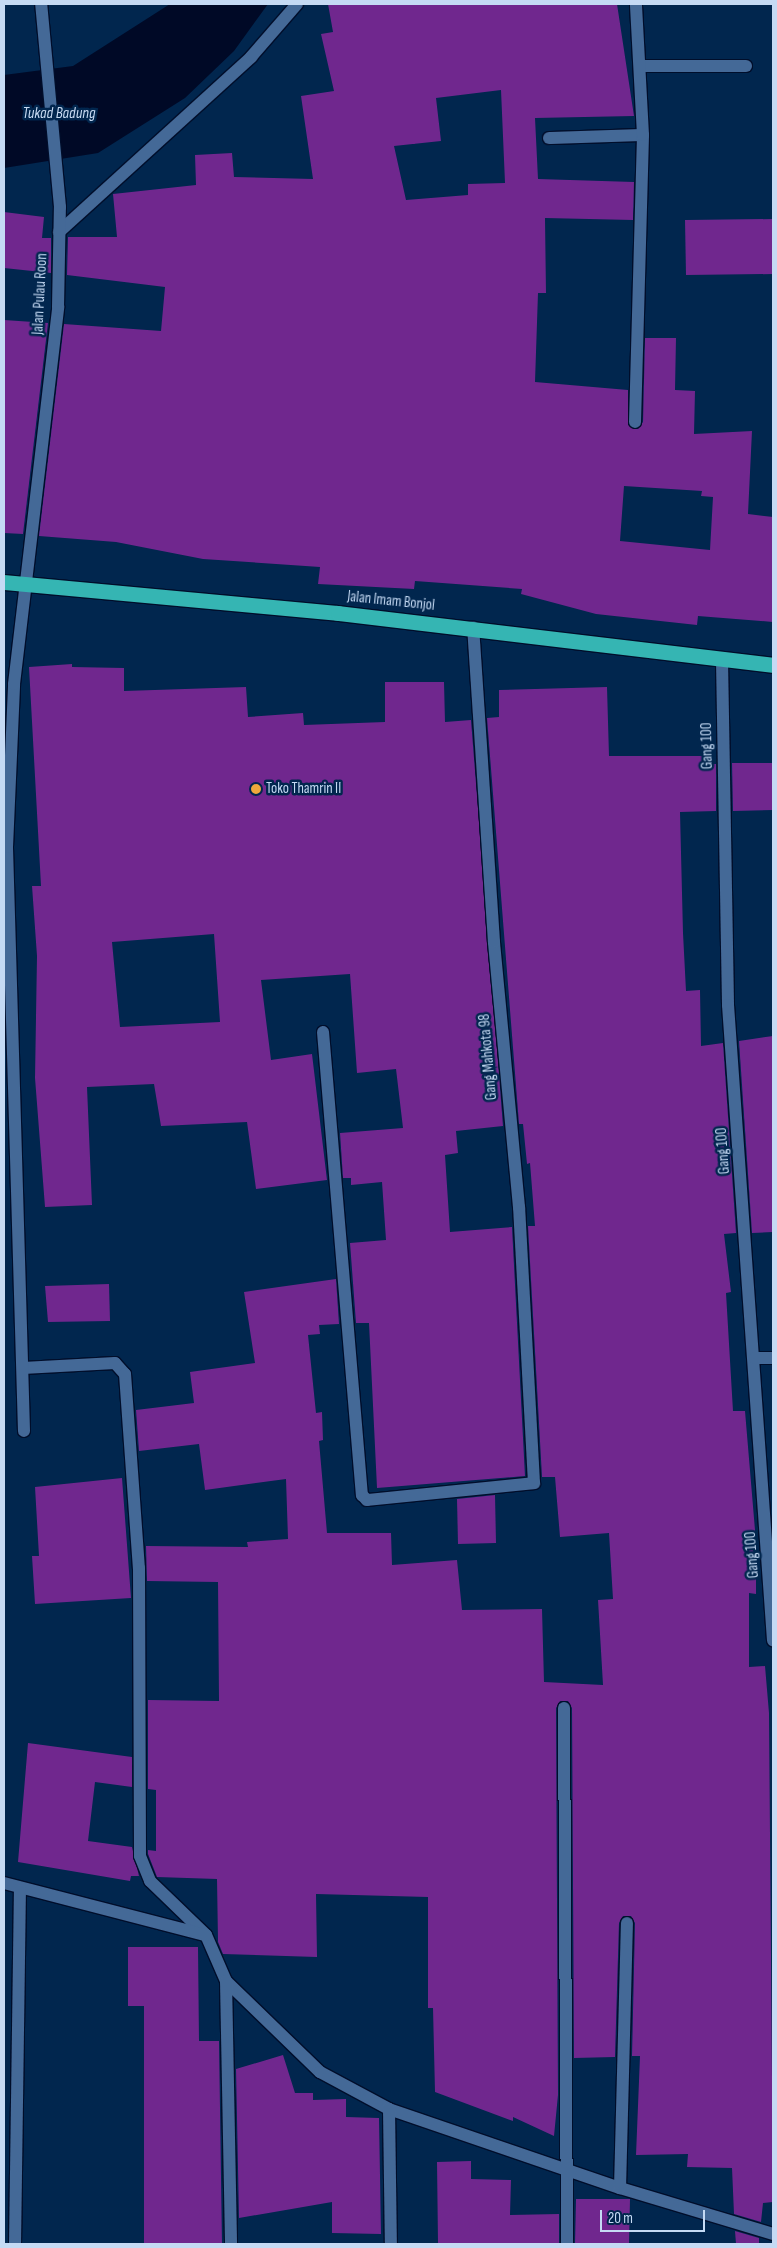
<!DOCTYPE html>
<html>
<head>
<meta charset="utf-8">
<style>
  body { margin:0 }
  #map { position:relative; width:777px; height:2248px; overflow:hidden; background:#01264e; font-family:"Sofia Sans Condensed",sans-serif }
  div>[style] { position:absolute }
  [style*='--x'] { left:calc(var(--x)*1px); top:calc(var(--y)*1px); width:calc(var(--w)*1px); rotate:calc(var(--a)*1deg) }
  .water>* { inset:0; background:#000926 }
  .building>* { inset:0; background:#70278e }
  .roads { filter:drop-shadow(1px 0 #000e2b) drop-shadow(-1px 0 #000e2b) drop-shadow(0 1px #000e2b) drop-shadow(0 -1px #000e2b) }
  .street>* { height:12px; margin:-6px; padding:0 6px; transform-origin:6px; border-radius:6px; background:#446997 }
  .highway>* { height:15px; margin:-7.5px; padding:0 7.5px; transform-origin:7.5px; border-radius:7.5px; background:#35b5b3 }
  .dots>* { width:14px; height:14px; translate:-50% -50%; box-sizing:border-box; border:2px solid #01264e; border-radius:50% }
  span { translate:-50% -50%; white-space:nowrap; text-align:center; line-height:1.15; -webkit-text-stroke:5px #01264e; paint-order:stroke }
  .street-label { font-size:15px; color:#c5daf4 }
  .poi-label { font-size:15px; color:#c5daf4 }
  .left { translate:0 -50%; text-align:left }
  .water-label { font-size:16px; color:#c7daf2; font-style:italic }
  .frame { position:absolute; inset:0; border:5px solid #c5daf4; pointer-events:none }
  .scale { position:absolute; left:600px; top:2210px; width:105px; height:22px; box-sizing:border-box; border:2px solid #c5daf4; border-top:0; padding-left:6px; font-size:15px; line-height:18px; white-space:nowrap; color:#c5daf4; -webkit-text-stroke:4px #01264e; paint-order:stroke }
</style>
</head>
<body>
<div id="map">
  <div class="water">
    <i style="clip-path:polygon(170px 4px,268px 4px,234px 51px,185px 98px,98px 153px,4px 168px,4px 75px,73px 66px)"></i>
  </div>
  <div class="building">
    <i style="clip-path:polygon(evenodd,328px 4px,617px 4px,634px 116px,535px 118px,538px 179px,634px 182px,633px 220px,545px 218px,546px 293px,538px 293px,535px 382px,628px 390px,628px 425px,638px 429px,643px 422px,645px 338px,676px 338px,675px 390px,695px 391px,694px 434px,752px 431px,748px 514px,773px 517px,773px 622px,698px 616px,697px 625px,596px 614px,521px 594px,522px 589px,415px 581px,414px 589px,318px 584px,320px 567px,203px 559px,116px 542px,39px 536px,64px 324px,161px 331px,165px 287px,67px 275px,68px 237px,117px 237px,113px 194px,196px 185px,195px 155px,232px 153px,234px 177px,313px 179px,301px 96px,334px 91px,321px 34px,333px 32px,328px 4px,501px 90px,505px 183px,468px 184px,468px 195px,406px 200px,394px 146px,441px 141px,436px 98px,501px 90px,328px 4px,624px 486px,702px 491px,701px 496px,713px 497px,710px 550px,620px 541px,624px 486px)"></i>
    <i style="clip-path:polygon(4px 212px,44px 217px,42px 238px,51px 238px,51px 273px,4px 268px)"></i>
    <i style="clip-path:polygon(773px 219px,773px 274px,686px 275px,685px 220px)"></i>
    <i style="clip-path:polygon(4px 320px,48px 323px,23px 534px,4px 533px)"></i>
    <i style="clip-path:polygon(evenodd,72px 664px,72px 667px,124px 668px,124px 691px,246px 687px,248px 717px,303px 713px,304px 725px,385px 722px,385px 682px,444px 682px,445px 722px,471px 720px,503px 1126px,456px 1131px,458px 1153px,445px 1155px,450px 1232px,512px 1227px,525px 1476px,377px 1488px,369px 1323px,356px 1323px,350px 1243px,386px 1240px,382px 1182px,351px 1185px,351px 1178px,343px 1178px,340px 1133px,403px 1128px,396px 1069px,357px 1073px,350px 974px,261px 980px,271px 1060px,312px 1054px,327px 1180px,256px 1189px,247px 1122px,161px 1126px,154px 1084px,87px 1087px,92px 1205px,45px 1207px,35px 1078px,37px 956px,32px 886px,41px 886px,29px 667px,72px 664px,214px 934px,220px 1022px,120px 1027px,112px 942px,214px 934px)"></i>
    <i style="clip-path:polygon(607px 687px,609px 756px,703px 756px,703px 764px,716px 764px,716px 811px,680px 812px,683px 933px,686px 991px,700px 990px,701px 1046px,723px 1043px,736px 1233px,724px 1234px,731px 1292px,726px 1293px,733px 1411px,745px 1411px,756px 1542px,756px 1594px,749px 1593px,749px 1667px,765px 1666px,769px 1713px,773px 2202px,763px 2203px,761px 2222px,734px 2214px,732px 2168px,687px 2167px,688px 2154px,636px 2155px,640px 2056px,632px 2056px,635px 1923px,631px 1916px,623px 1916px,619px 1923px,615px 2057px,574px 2058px,572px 1708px,568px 1701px,560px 1701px,556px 1708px,558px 2095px,554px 2136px,513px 2117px,513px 2121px,435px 2092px,433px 2008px,428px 2008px,428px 1897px,316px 1894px,317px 1957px,223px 1954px,218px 1942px,217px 1879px,157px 1877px,148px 1854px,148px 1850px,156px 1851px,156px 1790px,148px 1789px,148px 1700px,219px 1701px,218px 1582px,147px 1581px,146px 1546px,248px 1547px,247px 1542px,288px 1539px,286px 1479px,205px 1490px,199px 1444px,139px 1451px,136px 1410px,194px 1403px,190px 1372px,255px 1363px,244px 1292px,336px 1279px,339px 1324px,319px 1325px,320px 1334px,308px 1335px,316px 1413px,322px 1412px,323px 1440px,319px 1441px,327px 1533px,391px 1533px,392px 1565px,457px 1560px,462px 1610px,542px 1609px,544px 1682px,603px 1685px,598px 1600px,613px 1599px,609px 1533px,560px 1537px,555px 1477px,542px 1477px,528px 1226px,535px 1226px,530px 1163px,527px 1164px,523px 1124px,519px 1124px,487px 718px,499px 717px,499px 690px)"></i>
    <i style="clip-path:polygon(732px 763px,773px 763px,773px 810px,733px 811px)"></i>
    <i style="clip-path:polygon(773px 1036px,773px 1232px,752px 1233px,739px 1041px)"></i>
    <i style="clip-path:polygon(109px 1284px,110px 1321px,48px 1322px,45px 1286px)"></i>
    <i style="clip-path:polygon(122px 1478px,131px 1598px,35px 1604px,32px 1556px,39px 1556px,35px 1487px)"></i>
    <i style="clip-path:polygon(495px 1495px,496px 1543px,458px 1544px,457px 1499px)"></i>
    <i style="clip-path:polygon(28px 1743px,132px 1757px,132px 1787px,95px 1782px,88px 1841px,132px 1847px,139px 1876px,131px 1876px,130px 1881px,18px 1862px)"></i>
    <i style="clip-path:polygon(128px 1947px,198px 1947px,199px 2041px,219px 2041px,222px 2244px,144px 2244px,144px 2006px,128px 2006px)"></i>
    <i style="clip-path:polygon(283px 2055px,295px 2093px,313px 2093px,313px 2100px,346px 2099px,346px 2117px,379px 2118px,381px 2234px,332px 2233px,332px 2202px,239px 2218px,236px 2069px)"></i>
    <i style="clip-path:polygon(471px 2161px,471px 2179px,511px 2180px,510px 2215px,559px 2214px,559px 2244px,438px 2244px,437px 2162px)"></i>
    <i style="clip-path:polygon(576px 2199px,630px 2199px,629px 2244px,575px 2244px)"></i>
    <i style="clip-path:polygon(735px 2231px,759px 2238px,759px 2244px,736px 2244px)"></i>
  </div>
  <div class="roads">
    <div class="street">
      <i style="--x:641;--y:66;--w:105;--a:0"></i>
      <i style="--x:549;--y:138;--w:94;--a:-1.8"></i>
      <i style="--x:59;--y:232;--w:260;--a:-42.3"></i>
      <i style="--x:251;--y:57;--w:70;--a:-49"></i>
      <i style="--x:635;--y:422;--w:287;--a:-88.4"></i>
      <i style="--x:643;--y:135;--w:131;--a:-93.1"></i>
      <i style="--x:722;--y:660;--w:345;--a:89"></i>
      <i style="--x:728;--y:1005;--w:637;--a:85.95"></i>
      <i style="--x:323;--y:1032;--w:465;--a:85.2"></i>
      <i style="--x:362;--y:1495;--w:7;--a:45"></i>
      <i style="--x:367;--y:1500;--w:168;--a:-5.8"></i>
      <i style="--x:534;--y:1483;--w:276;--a:-93.1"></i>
      <i style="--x:519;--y:1207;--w:266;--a:-95.4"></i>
      <i style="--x:494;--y:942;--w:315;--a:-93.8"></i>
      <i style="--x:755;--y:1358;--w:18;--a:0"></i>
      <i style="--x:23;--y:1368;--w:92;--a:-3.1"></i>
      <i style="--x:115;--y:1363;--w:15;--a:48"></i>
      <i style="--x:125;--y:1374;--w:195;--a:85.9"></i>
      <i style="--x:139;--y:1568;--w:288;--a:89.8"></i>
      <i style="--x:140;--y:1856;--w:27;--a:68"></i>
      <i style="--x:150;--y:1881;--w:78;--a:44"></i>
      <i style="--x:206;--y:1935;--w:50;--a:66.5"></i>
      <i style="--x:226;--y:1981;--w:131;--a:44.1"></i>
      <i style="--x:320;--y:2072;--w:78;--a:28.2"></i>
      <i style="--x:389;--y:2109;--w:244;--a:18.9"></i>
      <i style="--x:620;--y:2188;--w:160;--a:16.7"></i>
      <i style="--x:24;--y:1431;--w:584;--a:-91.67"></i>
      <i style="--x:7;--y:847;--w:163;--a:-87.5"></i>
      <i style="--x:14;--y:684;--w:380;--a:-83.3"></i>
      <i style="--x:58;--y:307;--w:100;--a:-88.9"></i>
      <i style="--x:60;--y:207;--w:204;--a:-95.3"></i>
      <i style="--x:564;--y:1708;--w:536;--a:89.68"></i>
      <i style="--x:4;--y:1883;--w:208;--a:14.5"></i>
      <i style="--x:226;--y:1981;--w:263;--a:88.9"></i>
      <i style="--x:389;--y:2109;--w:135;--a:89.2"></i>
      <i style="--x:620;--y:2188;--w:265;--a:-88.5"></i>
      <i style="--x:15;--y:2244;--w:354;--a:-89.2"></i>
    </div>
    <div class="highway">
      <i style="--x:4;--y:582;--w:335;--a:5.3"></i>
      <i style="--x:338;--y:613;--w:438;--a:6.8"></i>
    </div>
  </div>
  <div class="dots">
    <i style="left:256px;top:789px;background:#eea83c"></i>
  </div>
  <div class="street-label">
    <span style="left:40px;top:294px;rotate:-87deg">Jalan Pulau Roon</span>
    <span style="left:391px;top:601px;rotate:6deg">Jalan Imam Bonjol</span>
    <span style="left:707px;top:746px;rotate:-91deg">Gang 100</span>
    <span style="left:488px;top:1057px;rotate:-95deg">Gang Mahkota 98</span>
    <span style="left:723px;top:1151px;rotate:-94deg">Gang 100</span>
    <span style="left:752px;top:1555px;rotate:-94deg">Gang 100</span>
  </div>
  <div class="poi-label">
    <span class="left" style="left:266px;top:789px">Toko Thamrin II</span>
  </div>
  <div class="water-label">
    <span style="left:59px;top:114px">Tukad Badung</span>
  </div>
  <div class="frame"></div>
  <div class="scale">20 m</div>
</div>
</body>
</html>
